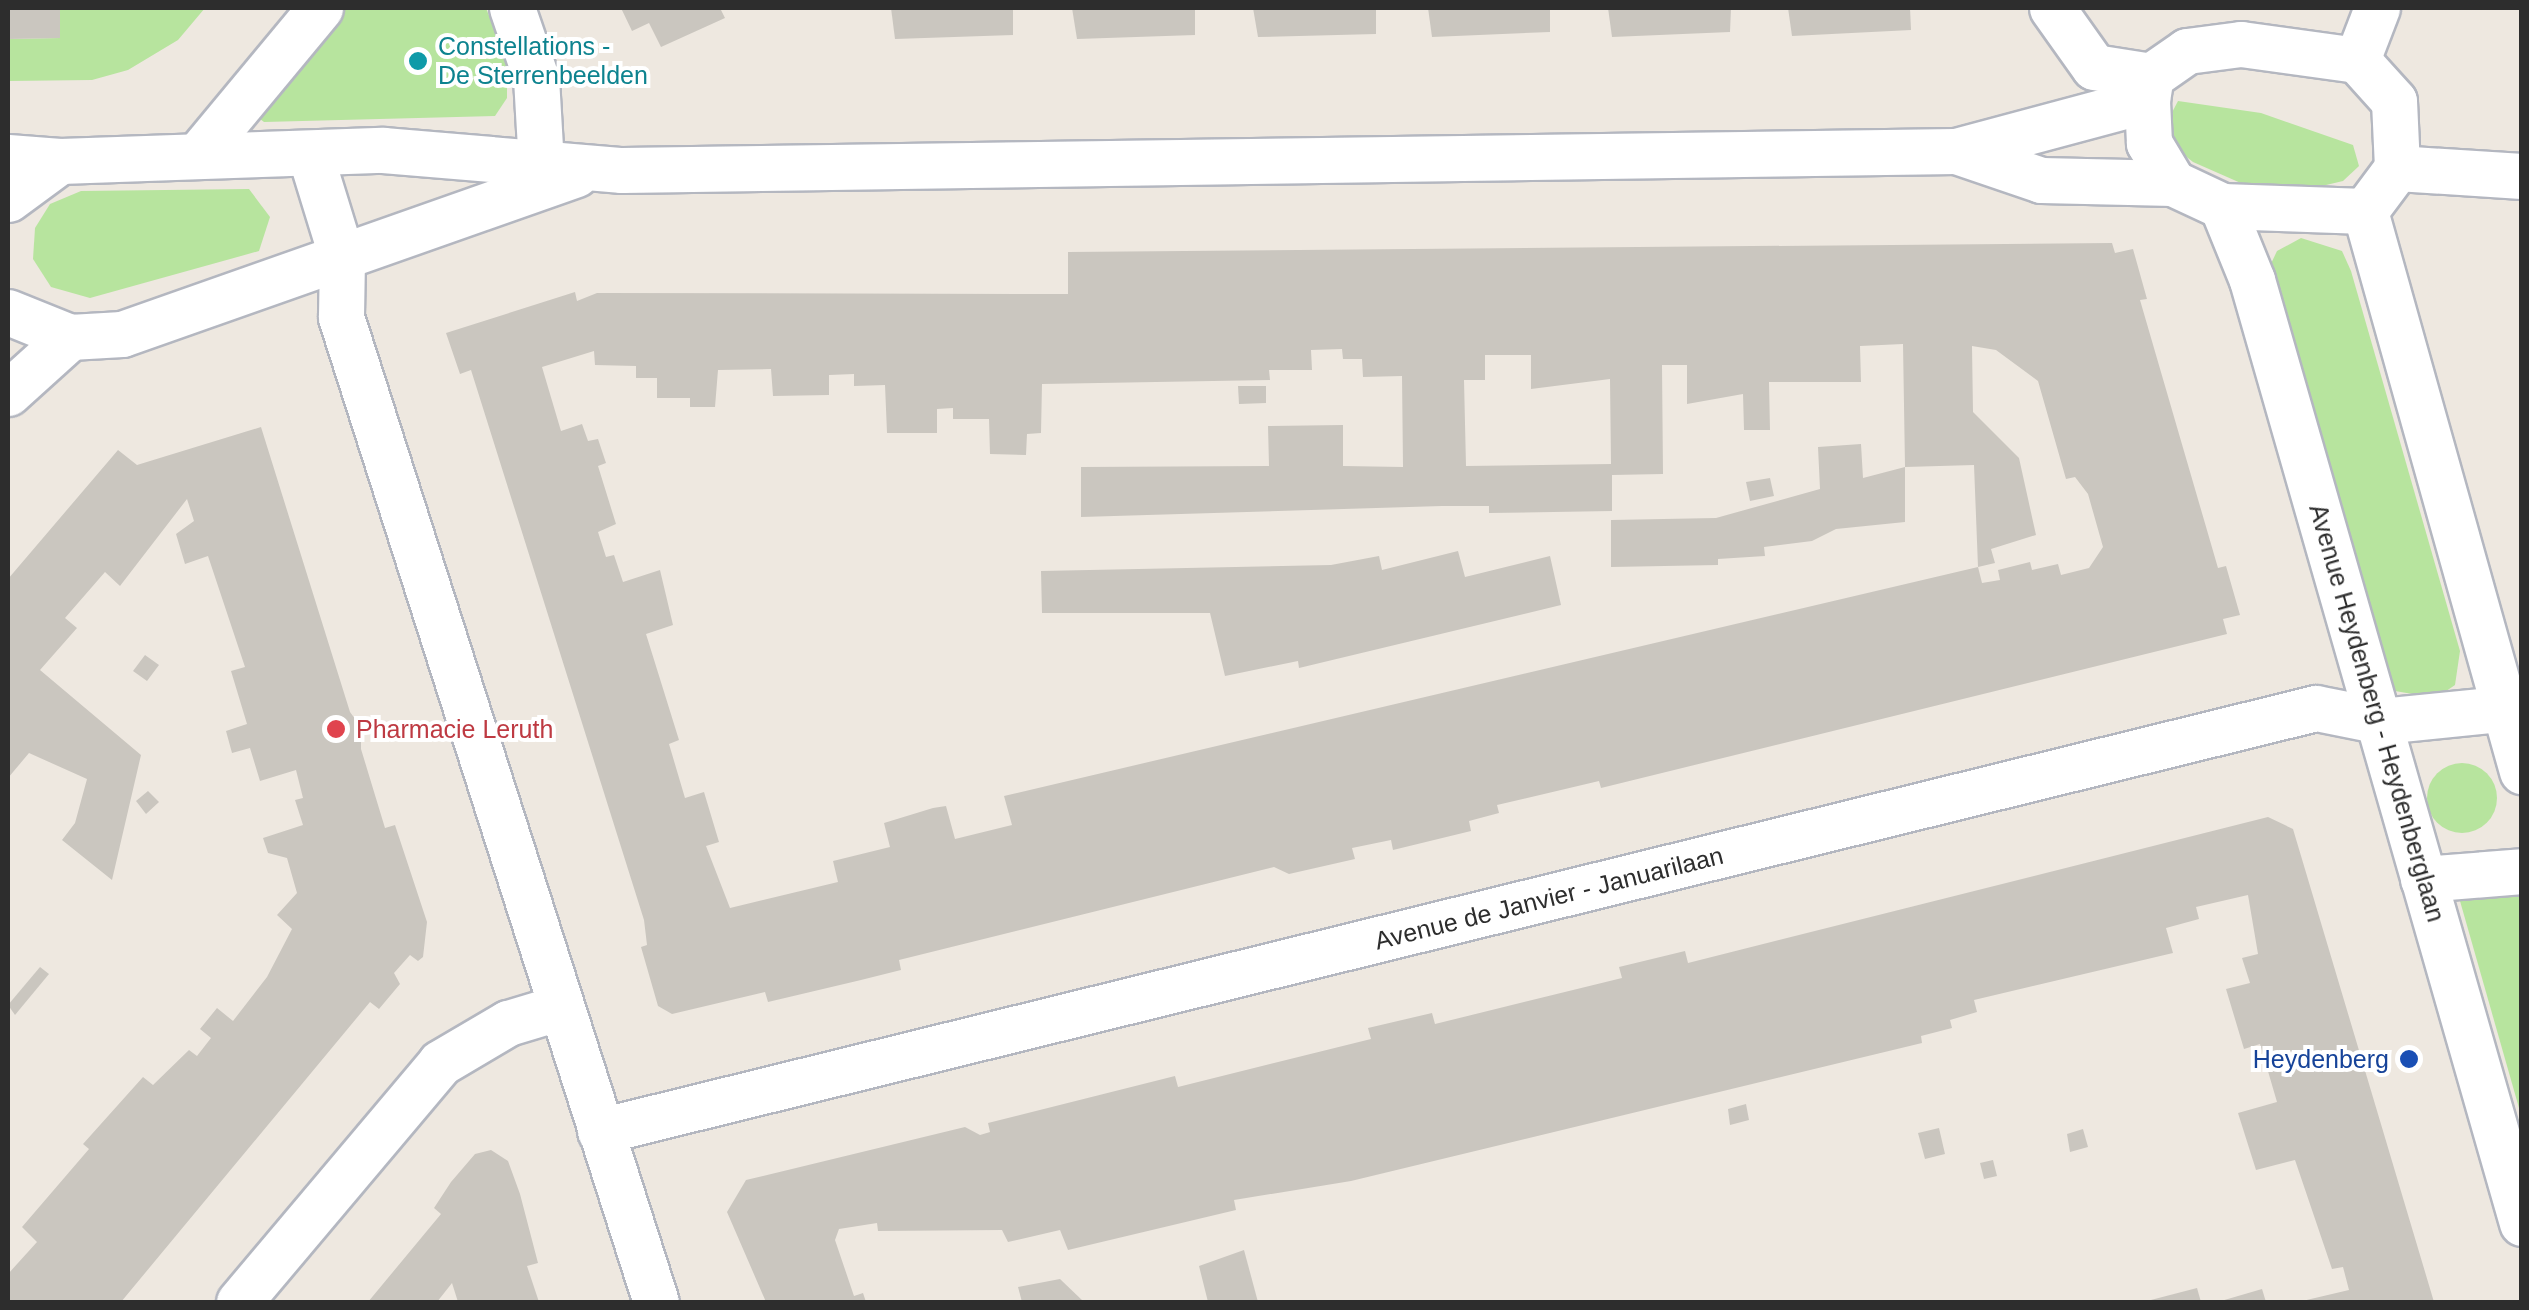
<!DOCTYPE html>
<html>
<head>
<meta charset="utf-8">
<style>
  body { margin:0 }
  #map { position:relative; width:2529px; height:1310px; overflow:hidden; background:#eee8e0; font-family:Arial,sans-serif }
  div>[style] { position:absolute }
  [style*='--x'] { left:calc(var(--x)*1px); top:calc(var(--y)*1px); width:calc(var(--w)*1px); rotate:calc(var(--a)*1deg) }
  .green>* { inset:0; background:#b7e49e }
  .round { border-radius:50% }
  .building>* { inset:0; background:#cac6bf }
  .roads { filter:drop-shadow(2px 0 #b4b7c0) drop-shadow(-2px 0 #b4b7c0) drop-shadow(0 2px #b4b7c0) drop-shadow(0 -2px #b4b7c0) }
  .street>* { height:45px; margin:-22.5px; padding:0 22.5px; transform-origin:22.5px; border-radius:22.5px; background:#fff }
  .dots>* { width:28px; height:28px; translate:-50% -50%; box-sizing:border-box; border:5px solid #fff; border-radius:50% }
  span { translate:-50% -50%; white-space:nowrap; text-align:center; line-height:1.15; -webkit-text-stroke:8px #fff; paint-order:stroke }
  .culture-label { font-size:25px; color:#0d838f }
  .left { translate:0 -50%; text-align:left }
  .street-label { font-size:25px; color:#2d2d2d }
  .health-label { font-size:25px; color:#be3a42 }
  .transit-label { font-size:25px; color:#164399 }
  .right { translate:-100% -50%; text-align:right }
  .frame { position:absolute; inset:0; border:10px solid #2d2d2d; pointer-events:none }
</style>
</head>
<body>
<div id="map">
  <div class="green">
    <i style="clip-path:polygon(60px 8px,205px 8px,178px 40px,128px 70px,92px 80px,8px 81px,8px 39px,60px 38px)"></i>
    <i style="clip-path:polygon(343px 8px,486px 8px,507px 62px,507px 98px,495px 116px,264px 122px,252px 113px)"></i>
    <i style="clip-path:polygon(2178px 101px,2261px 113px,2353px 145px,2359px 166px,2343px 181px,2288px 194px,2243px 184px,2193px 162px,2169px 143px,2166px 124px)"></i>
    <i style="clip-path:polygon(249px 189px,270px 217px,259px 251px,90px 298px,51px 287px,33px 259px,35px 228px,50px 204px,81px 191px)"></i>
    <i style="clip-path:polygon(2301px 238px,2342px 251px,2351px 271px,2460px 651px,2455px 685px,2436px 698px,2395px 691px,2382px 668px,2268px 270px,2277px 251px)"></i>
    <i class="round" style="left:2427px;top:763px;width:70px;height:70px"></i>
    <i style="clip-path:polygon(2521px 884px,2521px 1115px,2460px 901px)"></i>
  </div>
  <div class="building">
    <i style="clip-path:polygon(8px 8px,60px 8px,60px 38px,8px 39px)"></i>
    <i style="clip-path:polygon(621px 8px,720px 8px,725px 18px,661px 47px,649px 23px,632px 31px)"></i>
    <i style="clip-path:polygon(891px 8px,1013px 8px,1013px 35px,895px 39px)"></i>
    <i style="clip-path:polygon(1072px 8px,1195px 8px,1195px 35px,1077px 39px)"></i>
    <i style="clip-path:polygon(1253px 8px,1376px 8px,1376px 34px,1258px 37px)"></i>
    <i style="clip-path:polygon(1428px 8px,1550px 8px,1550px 32px,1432px 37px)"></i>
    <i style="clip-path:polygon(1608px 8px,1731px 8px,1730px 32px,1612px 37px)"></i>
    <i style="clip-path:polygon(1788px 8px,1910px 8px,1911px 30px,1792px 36px)"></i>
    <i style="clip-path:polygon(evenodd,2112px 243px,2115px 253px,2133px 249px,2147px 299px,2140px 300px,2218px 568px,2226px 566px,2240px 615px,2223px 619px,2227px 634px,1601px 788px,1599px 781px,1497px 805px,1499px 813px,1469px 821px,1471px 831px,1393px 850px,1391px 840px,1352px 848px,1355px 859px,1289px 874px,1274px 867px,899px 960px,901px 970px,861px 980px,768px 1002px,765px 992px,672px 1014px,658px 1006px,641px 947px,647px 945px,644px 920px,471px 370px,460px 374px,446px 333px,575px 292px,577px 301px,597px 293px,1068px 294px,1068px 252px,2112px 243px,1903px 344px,1905px 467px,1974px 465px,1978px 567px,1004px 796px,1012px 825px,955px 839px,946px 806px,933px 808px,884px 823px,890px 847px,833px 861px,838px 882px,730px 908px,706px 846px,719px 842px,704px 792px,685px 798px,669px 744px,679px 740px,646px 634px,673px 625px,660px 570px,623px 582px,614px 555px,606px 557px,598px 532px,616px 524px,598px 466px,606px 463px,598px 439px,588px 441px,582px 424px,561px 431px,542px 367px,594px 351px,595px 365px,636px 366px,636px 378px,657px 378px,657px 398px,690px 398px,690px 407px,715px 407px,718px 370px,771px 369px,773px 396px,829px 395px,829px 375px,854px 374px,854px 386px,885px 385px,887px 433px,937px 433px,937px 409px,953px 408px,953px 419px,989px 419px,990px 454px,1026px 455px,1027px 434px,1041px 433px,1042px 384px,1270px 380px,1269px 370px,1312px 370px,1311px 350px,1342px 349px,1343px 359px,1362px 359px,1363px 377px,1402px 376px,1403px 467px,1343px 466px,1343px 425px,1268px 426px,1269px 466px,1081px 467px,1081px 517px,1442px 506px,1489px 506px,1489px 513px,1612px 511px,1612px 475px,1663px 474px,1662px 365px,1687px 365px,1687px 404px,1743px 394px,1744px 430px,1770px 430px,1769px 382px,1861px 382px,1860px 346px,1903px 344px,2112px 243px,1972px 346px,1996px 350px,2038px 381px,2066px 479px,2075px 477px,2088px 494px,2103px 547px,2089px 568px,2061px 575px,2058px 564px,2032px 570px,2030px 562px,1998px 570px,2000px 580px,1982px 583px,1978px 567px,1995px 563px,1991px 549px,2036px 535px,2019px 458px,1973px 412px,1972px 346px,2112px 243px,1485px 355px,1531px 355px,1531px 389px,1610px 379px,1611px 464px,1466px 466px,1464px 380px,1485px 380px,1485px 355px)"></i>
    <i style="clip-path:polygon(1238px 386px,1266px 386px,1266px 403px,1239px 404px)"></i>
    <i style="clip-path:polygon(261px 427px,350px 712px,361px 727px,361px 749px,385px 828px,395px 825px,427px 922px,423px 957px,418px 961px,410px 955px,394px 973px,400px 984px,379px 1009px,370px 1002px,121px 1302px,8px 1302px,8px 1274px,37px 1242px,22px 1227px,89px 1149px,83px 1144px,143px 1077px,153px 1085px,189px 1050px,197px 1056px,211px 1038px,200px 1029px,217px 1008px,233px 1021px,267px 977px,292px 929px,277px 915px,297px 893px,287px 858px,268px 853px,263px 838px,303px 825px,295px 800px,303px 798px,296px 770px,260px 781px,250px 748px,232px 753px,226px 731px,247px 724px,231px 671px,245px 667px,208px 556px,185px 564px,176px 534px,194px 521px,187px 499px,120px 586px,105px 572px,65px 618px,77px 628px,40px 670px,141px 755px,112px 880px,62px 840px,75px 823px,87px 779px,29px 753px,8px 778px,8px 579px,118px 450px,137px 465px)"></i>
    <i style="clip-path:polygon(1861px 444px,1863px 478px,1905px 467px,1905px 522px,1836px 529px,1812px 541px,1764px 547px,1765px 556px,1718px 559px,1718px 565px,1611px 567px,1611px 520px,1716px 518px,1820px 489px,1818px 447px)"></i>
    <i style="clip-path:polygon(1770px 478px,1774px 496px,1750px 501px,1746px 482px)"></i>
    <i style="clip-path:polygon(1458px 551px,1465px 577px,1550px 556px,1561px 605px,1299px 668px,1298px 661px,1225px 676px,1210px 613px,1042px 613px,1041px 571px,1331px 565px,1379px 556px,1382px 570px)"></i>
    <i style="clip-path:polygon(145px 655px,159px 665px,147px 681px,133px 671px)"></i>
    <i style="clip-path:polygon(148px 791px,159px 802px,146px 814px,136px 801px)"></i>
    <i style="clip-path:polygon(2268px 817px,2293px 829px,2434px 1302px,2298px 1302px,2349px 1290px,2343px 1267px,2332px 1269px,2295px 1160px,2256px 1170px,2238px 1113px,2277px 1102px,2260px 1044px,2244px 1049px,2226px 989px,2250px 983px,2242px 958px,2258px 954px,2248px 895px,2196px 907px,2199px 919px,2166px 928px,2173px 953px,1974px 1000px,1977px 1012px,1950px 1020px,1952px 1028px,1921px 1036px,1922px 1043px,1351px 1181px,1234px 1200px,1236px 1210px,1068px 1250px,1060px 1230px,1008px 1242px,1002px 1230px,878px 1231px,877px 1223px,839px 1229px,835px 1240px,854px 1296px,863px 1293px,866px 1302px,766px 1302px,727px 1212px,746px 1180px,965px 1127px,980px 1135px,990px 1132px,988px 1123px,1175px 1076px,1178px 1087px,1371px 1039px,1368px 1028px,1432px 1013px,1435px 1024px,1622px 978px,1619px 967px,1685px 951px,1688px 963px)"></i>
    <i style="clip-path:polygon(40px 967px,49px 974px,15px 1015px,8px 1005px)"></i>
    <i style="clip-path:polygon(1746px 1104px,1749px 1120px,1730px 1125px,1728px 1109px)"></i>
    <i style="clip-path:polygon(1939px 1128px,1945px 1154px,1925px 1159px,1918px 1133px)"></i>
    <i style="clip-path:polygon(2083px 1129px,2088px 1147px,2070px 1152px,2067px 1134px)"></i>
    <i style="clip-path:polygon(491px 1150px,508px 1161px,520px 1194px,538px 1263px,527px 1266px,539px 1302px,458px 1302px,452px 1283px,437px 1302px,368px 1302px,441px 1214px,434px 1208px,451px 1182px,475px 1154px)"></i>
    <i style="clip-path:polygon(1993px 1160px,1997px 1176px,1984px 1179px,1980px 1163px)"></i>
    <i style="clip-path:polygon(1244px 1250px,1258px 1302px,1208px 1302px,1199px 1266px)"></i>
    <i style="clip-path:polygon(1060px 1279px,1084px 1302px,1022px 1302px,1018px 1287px)"></i>
    <i style="clip-path:polygon(2197px 1288px,2201px 1302px,2147px 1302px,2147px 1301px)"></i>
    <i style="clip-path:polygon(2262px 1289px,2266px 1302px,2221px 1302px,2221px 1301px)"></i>
  </div>
  <div class="roads">
    <div class="street">
      <i style="--x:512;--y:8;--w:74;--a:71.1"></i>
      <i style="--x:536;--y:78;--w:88;--a:86.7"></i>
      <i style="--x:2052;--y:8;--w:72;--a:54.6"></i>
      <i style="--x:2094;--y:67;--w:58;--a:9"></i>
      <i style="--x:2357;--y:60;--w:56;--a:-69"></i>
      <i style="--x:1956;--y:151;--w:90;--a:18.8"></i>
      <i style="--x:2041;--y:180;--w:132;--a:1.3"></i>
      <i style="--x:2173;--y:183;--w:54;--a:25.1"></i>
      <i style="--x:2222;--y:206;--w:143;--a:2"></i>
      <i style="--x:310;--y:154;--w:109;--a:72.9"></i>
      <i style="--x:342;--y:258;--w:59;--a:91"></i>
      <i style="--x:341;--y:317;--w:1034;--a:72.27"></i>
      <i style="--x:198;--y:155;--w:191;--a:-50.3"></i>
      <i style="--x:8;--y:157;--w:52;--a:4.4"></i>
      <i style="--x:60;--y:161;--w:323;--a:-2"></i>
      <i style="--x:383;--y:150;--w:240;--a:4.8"></i>
      <i style="--x:622;--y:170;--w:1334;--a:-0.82"></i>
      <i style="--x:1956;--y:151;--w:198;--a:-15"></i>
      <i style="--x:2397;--y:168;--w:125;--a:3.7"></i>
      <i style="--x:2173;--y:183;--w:47;--a:-121"></i>
      <i style="--x:2149;--y:143;--w:43;--a:-92.7"></i>
      <i style="--x:2147;--y:100;--w:24;--a:-81"></i>
      <i style="--x:2151;--y:76;--w:44;--a:-34.8"></i>
      <i style="--x:2187;--y:51;--w:54;--a:-7.4"></i>
      <i style="--x:2241;--y:44;--w:117;--a:7.9"></i>
      <i style="--x:2357;--y:60;--w:55;--a:47.9"></i>
      <i style="--x:2394;--y:101;--w:67;--a:87.4"></i>
      <i style="--x:2397;--y:168;--w:54;--a:126.7"></i>
      <i style="--x:8;--y:199;--w:64;--a:-36.2"></i>
      <i style="--x:2222;--y:206;--w:80;--a:67.9"></i>
      <i style="--x:2252;--y:280;--w:981;--a:74.02"></i>
      <i style="--x:2365;--y:211;--w:582;--a:74.34"></i>
      <i style="--x:8;--y:312;--w:67;--a:22"></i>
      <i style="--x:70;--y:337;--w:52;--a:-3.3"></i>
      <i style="--x:122;--y:334;--w:481;--a:-19.4"></i>
      <i style="--x:8;--y:393;--w:84;--a:-42.1"></i>
      <i style="--x:2423;--y:879;--w:99;--a:-4.6"></i>
      <i style="--x:600;--y:1131;--w:1767;--a:-13.85"></i>
      <i style="--x:2316;--y:708;--w:66;--a:11.3"></i>
      <i style="--x:2381;--y:721;--w:121;--a:-5.7"></i>
      <i style="--x:239;--y:1302;--w:312;--a:-49.9"></i>
      <i style="--x:440;--y:1063;--w:79;--a:-30.5"></i>
      <i style="--x:508;--y:1023;--w:52;--a:-16.7"></i>
    </div>
  </div>
  <div class="dots">
    <i style="left:418px;top:61px;background:#0f9aa8"></i>
    <i style="left:336px;top:729px;background:#e0444e"></i>
    <i style="left:2409px;top:1059px;background:#1a4fb4"></i>
  </div>
  <div class="culture-label">
    <span class="left" style="left:438px;top:61px">Constellations -<br>De Sterrenbeelden</span>
  </div>
  <div class="street-label">
    <span style="left:2377px;top:713px;rotate:74deg">Avenue Heydenberg - Heydenberglaan</span>
    <span style="left:1549px;top:898px;rotate:-14deg">Avenue de Janvier - Januarilaan</span>
  </div>
  <div class="health-label">
    <span class="left" style="left:356px;top:729px">Pharmacie Leruth</span>
  </div>
  <div class="transit-label">
    <span class="right" style="left:2389px;top:1059px">Heydenberg</span>
  </div>
  <div class="frame"></div>
</div>
</body>
</html>
